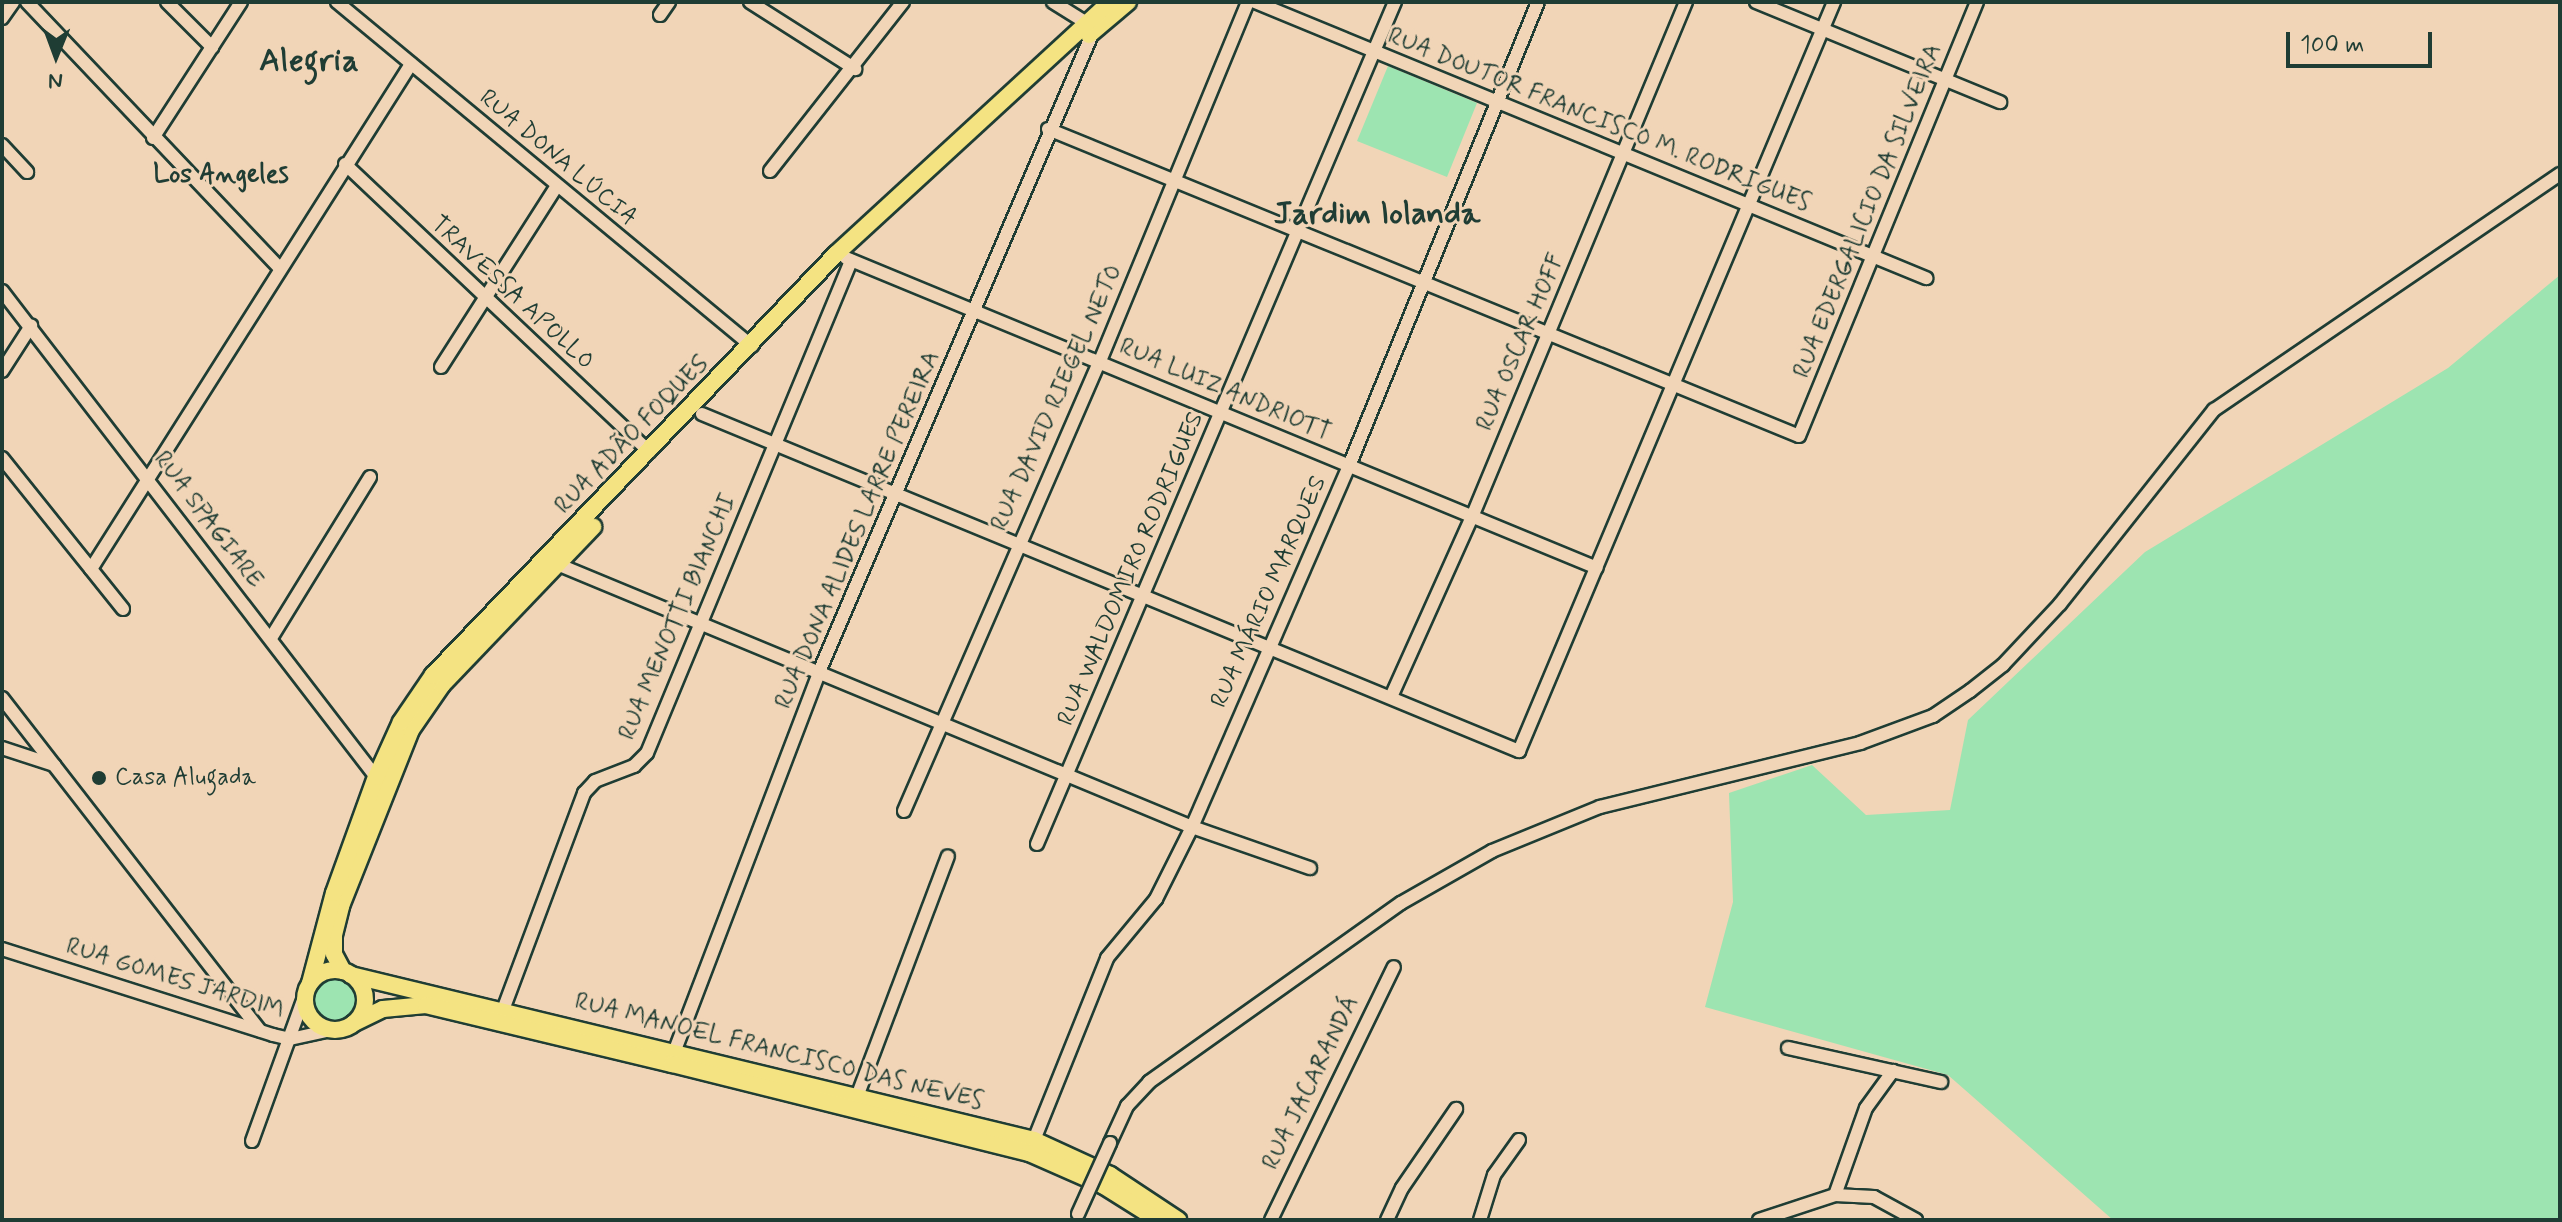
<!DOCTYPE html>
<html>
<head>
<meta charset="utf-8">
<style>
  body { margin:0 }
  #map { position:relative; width:2562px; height:1222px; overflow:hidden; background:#f1d5b7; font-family:Mynerve,sans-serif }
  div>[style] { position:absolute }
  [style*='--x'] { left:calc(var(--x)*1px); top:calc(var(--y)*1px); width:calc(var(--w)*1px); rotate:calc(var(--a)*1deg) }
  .green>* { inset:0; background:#9de4b1 }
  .round { border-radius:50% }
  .roads { filter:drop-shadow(2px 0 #1f3d34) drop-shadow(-2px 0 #1f3d34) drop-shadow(0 2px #1f3d34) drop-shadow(0 -2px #1f3d34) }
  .minor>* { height:12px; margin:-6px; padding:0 6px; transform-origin:6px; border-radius:6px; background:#f1d5b7 }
  .major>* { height:16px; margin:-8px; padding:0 8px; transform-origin:8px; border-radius:8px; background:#f4e382 }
  .major>.ring { margin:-8px; padding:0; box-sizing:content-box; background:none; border:16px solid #f4e382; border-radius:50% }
  .bridges { filter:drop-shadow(2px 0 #1f3d34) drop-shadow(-2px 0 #1f3d34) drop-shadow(0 2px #1f3d34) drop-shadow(0 -2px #1f3d34) }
  .minor-bridge>* { height:12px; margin:-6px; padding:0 6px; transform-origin:6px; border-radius:6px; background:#f1d5b7 }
  .dots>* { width:22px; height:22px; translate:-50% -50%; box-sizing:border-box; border:4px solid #f1d5b7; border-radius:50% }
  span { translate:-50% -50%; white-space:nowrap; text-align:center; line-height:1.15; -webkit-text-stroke:6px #f1d5b7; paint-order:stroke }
  .street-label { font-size:24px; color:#1f3d34 }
  .poi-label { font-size:24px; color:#1f3d34 }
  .left { translate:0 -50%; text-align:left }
  .neighbourhood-label { font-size:26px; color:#1f3d34; font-weight:700 }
  .district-label { font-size:32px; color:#1f3d34; font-weight:700 }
  .frame { position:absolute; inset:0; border:4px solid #1f3d34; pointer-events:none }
  .north { position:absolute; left:16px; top:16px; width:80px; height:80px; -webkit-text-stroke:6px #f1d5b7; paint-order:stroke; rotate:181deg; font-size:22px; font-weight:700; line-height:32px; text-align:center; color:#1f3d34 }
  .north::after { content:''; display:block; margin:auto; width:28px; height:36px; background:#1f3d34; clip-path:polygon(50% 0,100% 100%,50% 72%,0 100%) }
  .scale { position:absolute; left:2286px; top:32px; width:146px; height:36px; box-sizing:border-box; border:4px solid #1f3d34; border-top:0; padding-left:10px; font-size:24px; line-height:28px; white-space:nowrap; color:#1f3d34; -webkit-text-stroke:6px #f1d5b7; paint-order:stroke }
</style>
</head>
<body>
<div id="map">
  <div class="green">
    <i style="clip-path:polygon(1388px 66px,1477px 103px,1447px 177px,1357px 141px)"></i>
    <i style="clip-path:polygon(2560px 275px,2560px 1220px,2113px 1220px,1948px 1075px,1705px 1007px,1733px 902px,1729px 793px,1812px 765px,1866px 815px,1950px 810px,1968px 720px,2145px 552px,2448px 368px)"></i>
    <i class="round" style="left:312px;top:979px;width:46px;height:46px"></i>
  </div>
  <div class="roads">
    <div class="minor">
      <i style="--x:27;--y:2;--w:366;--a:46.5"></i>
      <i style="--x:167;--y:2;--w:64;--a:45"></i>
      <i style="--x:337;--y:2;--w:539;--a:39.66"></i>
      <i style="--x:750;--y:2;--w:125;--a:32.5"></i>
      <i style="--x:1053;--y:2;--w:39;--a:32"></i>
      <i style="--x:1255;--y:2;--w:726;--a:22.36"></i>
      <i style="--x:1756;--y:2;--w:264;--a:22.3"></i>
      <i style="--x:660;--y:15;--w:16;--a:-55"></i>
      <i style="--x:2;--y:18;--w:19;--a:-55"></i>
      <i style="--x:1048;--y:129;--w:811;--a:22.23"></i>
      <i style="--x:1799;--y:436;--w:469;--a:-67.7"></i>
      <i style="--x:153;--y:138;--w:162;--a:-57.1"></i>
      <i style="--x:2;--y:145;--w:37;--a:47"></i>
      <i style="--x:345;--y:164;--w:419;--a:43.4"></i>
      <i style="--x:770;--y:171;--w:215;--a:-51.8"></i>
      <i style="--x:846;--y:258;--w:812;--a:22.43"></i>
      <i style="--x:2;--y:291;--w:613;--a:52.42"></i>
      <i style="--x:441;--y:367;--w:214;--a:-57.4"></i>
      <i style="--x:2;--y:371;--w:54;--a:-57.2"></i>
      <i style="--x:702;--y:414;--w:884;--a:22.42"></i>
      <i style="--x:1519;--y:751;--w:813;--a:-67.19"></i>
      <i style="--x:2;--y:458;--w:142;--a:51.3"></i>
      <i style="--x:557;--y:564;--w:687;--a:22.5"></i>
      <i style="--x:1192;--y:827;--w:125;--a:19.2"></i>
      <i style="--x:123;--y:609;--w:51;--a:-128.7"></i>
      <i style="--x:91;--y:569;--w:598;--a:-57.64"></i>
      <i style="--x:271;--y:638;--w:189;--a:-58.4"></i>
      <i style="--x:1391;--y:697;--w:197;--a:-65.8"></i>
      <i style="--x:1472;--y:517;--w:558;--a:-67.44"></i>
      <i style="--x:2;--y:698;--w:421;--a:52.2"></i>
      <i style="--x:2;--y:748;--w:55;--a:18.1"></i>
      <i style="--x:904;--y:811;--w:491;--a:-66.5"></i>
      <i style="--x:1100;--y:361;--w:388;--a:-67.6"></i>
      <i style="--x:1037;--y:844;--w:915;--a:-66.97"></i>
      <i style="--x:2;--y:949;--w:284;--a:17.6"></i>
      <i style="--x:273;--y:1035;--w:17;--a:13"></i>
      <i style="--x:290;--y:1039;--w:47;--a:-12.3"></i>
      <i style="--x:503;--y:1010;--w:232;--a:-69.5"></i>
      <i style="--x:584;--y:793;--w:16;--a:-47"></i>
      <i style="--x:595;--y:781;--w:42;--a:-21"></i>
      <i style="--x:634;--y:766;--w:18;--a:-45"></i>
      <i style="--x:647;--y:753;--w:533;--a:-67.48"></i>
      <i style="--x:1788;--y:1048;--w:157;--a:12.5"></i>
      <i style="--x:675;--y:1050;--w:404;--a:-69.1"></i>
      <i style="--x:819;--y:672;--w:696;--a:-66.82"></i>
      <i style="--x:858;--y:1094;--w:254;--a:-69.3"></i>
      <i style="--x:1034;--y:1140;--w:196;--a:-68.1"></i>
      <i style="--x:1107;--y:958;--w:77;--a:-50.3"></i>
      <i style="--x:1156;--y:899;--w:80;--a:-63.4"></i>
      <i style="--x:1192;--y:827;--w:394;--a:-66.5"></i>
      <i style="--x:1349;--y:466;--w:501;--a:-67.84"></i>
      <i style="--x:252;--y:1141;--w:158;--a:-70.1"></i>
      <i style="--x:1110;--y:1143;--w:41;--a:-65.3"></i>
      <i style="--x:1127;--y:1106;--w:33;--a:-47"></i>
      <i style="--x:1149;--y:1082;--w:309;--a:-35.4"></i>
      <i style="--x:1401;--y:903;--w:105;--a:-29.7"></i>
      <i style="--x:1492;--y:851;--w:117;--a:-22.2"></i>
      <i style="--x:1600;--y:807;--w:268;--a:-13.8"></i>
      <i style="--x:1860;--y:743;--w:78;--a:-20.3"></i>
      <i style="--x:1933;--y:716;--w:45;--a:-34"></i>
      <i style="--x:1970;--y:691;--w:42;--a:-38.2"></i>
      <i style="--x:2003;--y:665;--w:83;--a:-46.9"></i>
      <i style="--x:2060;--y:604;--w:248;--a:-51.6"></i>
      <i style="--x:2214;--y:410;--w:419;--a:-34.3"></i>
      <i style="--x:1835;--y:1195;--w:92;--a:-70.4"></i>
      <i style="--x:1866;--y:1108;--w:46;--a:-53.9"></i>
      <i style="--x:1271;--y:1220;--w:281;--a:-64.1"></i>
      <i style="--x:1387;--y:1220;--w:35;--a:-65"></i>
      <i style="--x:1402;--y:1188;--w:96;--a:-55.6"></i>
      <i style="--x:1480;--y:1220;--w:47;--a:-72.7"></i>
      <i style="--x:1494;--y:1175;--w:43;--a:-54.5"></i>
      <i style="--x:1759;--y:1220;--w:80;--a:-18.2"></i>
      <i style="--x:1835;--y:1195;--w:39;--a:3"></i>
      <i style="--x:1874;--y:1197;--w:48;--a:28.7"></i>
    </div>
    <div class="major">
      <i style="--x:1089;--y:35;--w:51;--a:-40.2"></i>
      <i class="ring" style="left:305px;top:970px;width:44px;height:44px"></i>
      <i style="--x:343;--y:971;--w:19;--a:-118"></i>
      <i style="--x:334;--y:954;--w:19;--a:-90"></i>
      <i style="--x:334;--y:935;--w:30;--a:-76"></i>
      <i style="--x:341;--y:906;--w:189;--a:-68.3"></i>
      <i style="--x:411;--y:730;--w:55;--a:-55.4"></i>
      <i style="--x:442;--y:685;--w:219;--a:-46.3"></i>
      <i style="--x:351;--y:975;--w:703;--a:13.58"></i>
      <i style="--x:1034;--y:1140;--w:84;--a:24.7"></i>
      <i style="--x:1110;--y:1175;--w:82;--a:33.5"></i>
      <i style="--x:310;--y:983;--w:93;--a:-75.1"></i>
      <i style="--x:334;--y:893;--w:123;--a:-70.1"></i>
      <i style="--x:376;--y:777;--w:60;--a:-65.6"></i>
      <i style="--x:401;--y:722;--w:57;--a:-55.8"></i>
      <i style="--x:433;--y:675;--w:583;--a:-46.25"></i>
      <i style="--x:836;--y:254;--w:372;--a:-42.6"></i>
      <i style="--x:354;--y:1023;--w:32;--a:-26"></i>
      <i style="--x:383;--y:1009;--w:43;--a:-5.3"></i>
      <i style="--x:426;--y:1005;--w:253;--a:13.5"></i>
      <i style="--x:672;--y:1064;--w:368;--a:14"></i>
      <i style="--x:1029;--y:1153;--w:82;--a:23.7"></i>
      <i style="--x:1104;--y:1186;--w:64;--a:32.2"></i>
    </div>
  </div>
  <div class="bridges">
    <div class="minor-bridge">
      <i style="--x:1078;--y:1214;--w:78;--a:-65.7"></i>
    </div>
  </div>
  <div class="dots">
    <i style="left:99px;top:778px;background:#1f3d34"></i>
  </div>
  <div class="street-label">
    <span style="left:1599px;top:120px;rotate:22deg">RUA DOUTOR FRANCISCO M. RODRIGUES</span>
    <span style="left:558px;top:158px;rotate:40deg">RUA DONA LÚCIA</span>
    <span style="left:1868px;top:211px;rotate:-68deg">RUA EDERGALICIO DA SILVEIRA</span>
    <span style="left:512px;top:293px;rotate:43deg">TRAVESSA APOLLO</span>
    <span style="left:1521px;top:342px;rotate:-67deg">RUA OSCAR HOFF</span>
    <span style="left:1225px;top:390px;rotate:23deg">RUA LUIZ ANDRIOTT</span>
    <span style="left:1057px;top:398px;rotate:-66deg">RUA DAVID RIEGEL NETO</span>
    <span style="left:632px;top:435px;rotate:-46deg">RUA ADÃO FOQUES</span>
    <span style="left:208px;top:520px;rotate:53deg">RUA SPAGIARE</span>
    <span style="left:858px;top:530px;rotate:-67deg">RUA DONA ALIDES LARRE PEREIRA</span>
    <span style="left:1131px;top:569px;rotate:-67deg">RUA WALDOMIRO RODRIGUES</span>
    <span style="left:1269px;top:592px;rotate:-66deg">RUA MÁRIO MARQUES</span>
    <span style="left:678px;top:617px;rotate:-67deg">RUA MENOTTI BIANCHI</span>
    <span style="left:175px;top:979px;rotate:17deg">RUA GOMES JARDIM</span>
    <span style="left:779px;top:1052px;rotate:14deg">RUA MANOEL FRANCISCO DAS NEVES</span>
    <span style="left:1311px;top:1083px;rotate:-64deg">RUA JACARANDÁ</span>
  </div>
  <div class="poi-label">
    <span class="left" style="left:115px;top:778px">Casa Alugada</span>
  </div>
  <div class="neighbourhood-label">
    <span style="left:221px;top:176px">Los Angeles</span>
  </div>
  <div class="district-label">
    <span style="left:309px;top:61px">Alegria</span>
    <span style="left:1377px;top:214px">Jardim Iolanda</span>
  </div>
  <div class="frame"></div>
  <div class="north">N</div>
  <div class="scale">100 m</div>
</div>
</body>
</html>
